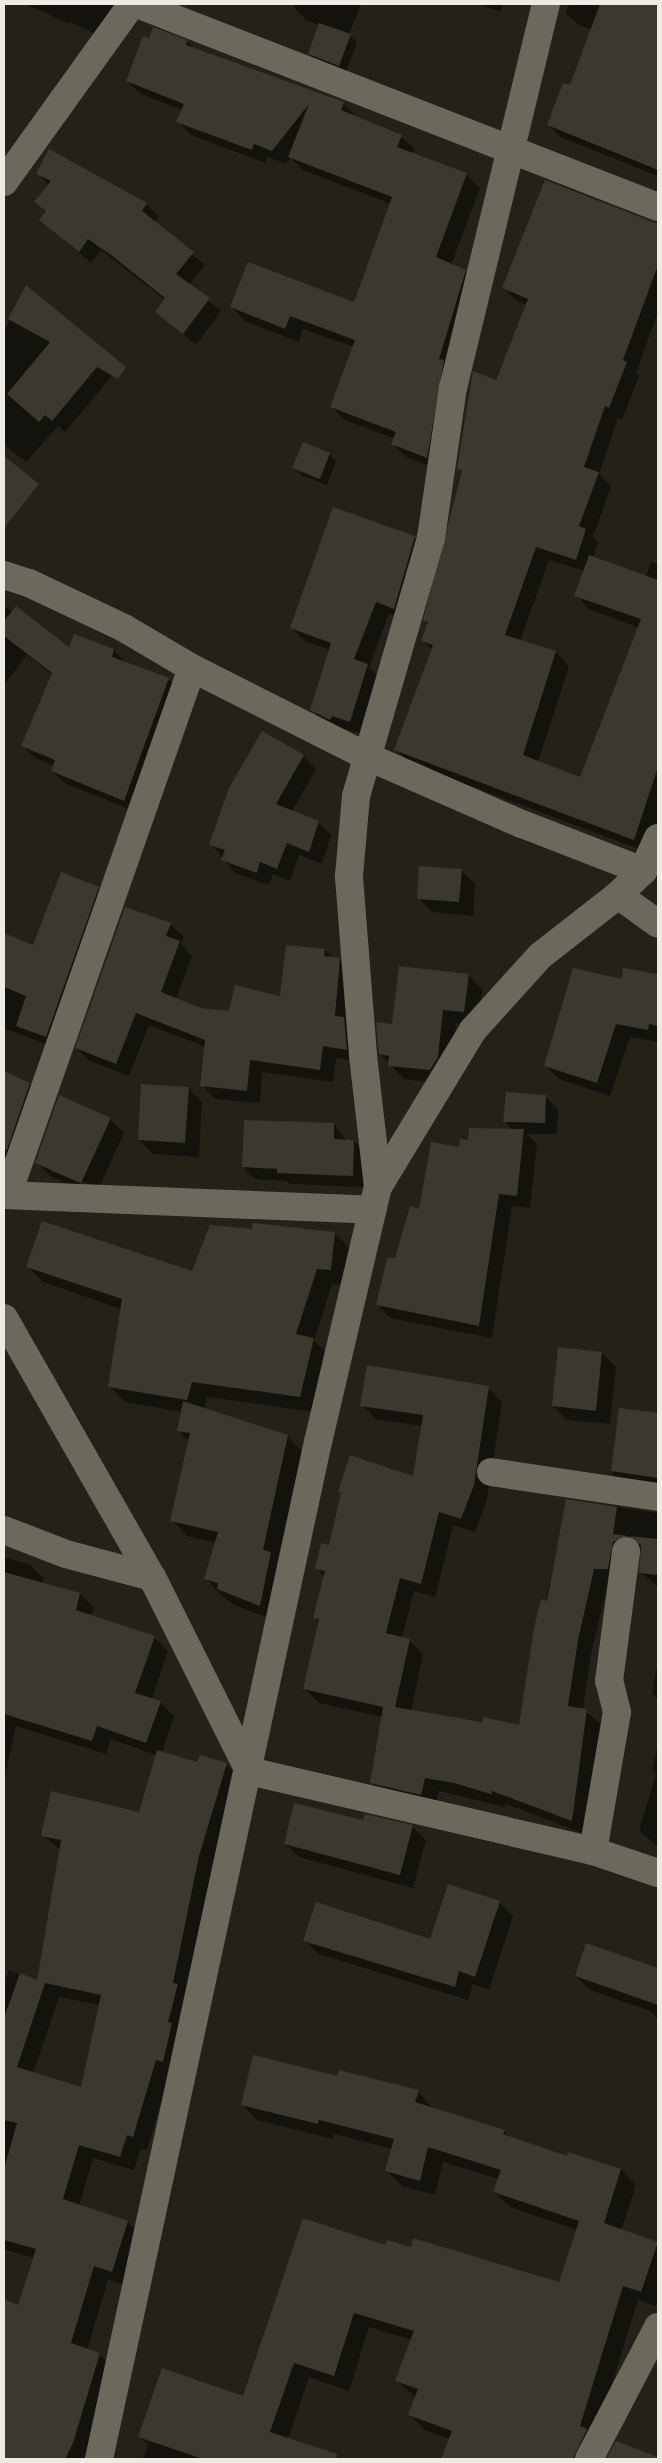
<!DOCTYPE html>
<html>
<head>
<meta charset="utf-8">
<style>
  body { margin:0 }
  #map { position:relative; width:662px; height:2463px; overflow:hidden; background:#242218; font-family:Arial,sans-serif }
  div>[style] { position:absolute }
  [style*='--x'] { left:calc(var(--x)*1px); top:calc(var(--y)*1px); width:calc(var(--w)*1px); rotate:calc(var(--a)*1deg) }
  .shadow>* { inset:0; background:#0007 }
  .building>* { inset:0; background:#3b382e }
  .minor>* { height:28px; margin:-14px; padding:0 14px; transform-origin:14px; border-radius:14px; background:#6b685c }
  span { translate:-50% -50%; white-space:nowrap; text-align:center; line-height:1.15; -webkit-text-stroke:4px #1b180f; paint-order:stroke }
  .frame { position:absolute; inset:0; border:5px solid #edebe4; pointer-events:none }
</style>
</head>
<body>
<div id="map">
  <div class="shadow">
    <i style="clip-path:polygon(25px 4px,116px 4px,111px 42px,71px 22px,70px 24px)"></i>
    <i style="clip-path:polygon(295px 4px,361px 4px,349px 35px,357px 42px,346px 72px,316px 60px,309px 53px,319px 25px,306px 20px,294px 8px)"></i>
    <i style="clip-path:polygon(479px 4px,503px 4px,500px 12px)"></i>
    <i style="clip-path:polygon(569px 4px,658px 4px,658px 176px,560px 137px,548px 124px,570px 87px,592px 30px,579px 25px,566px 13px)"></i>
    <i style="clip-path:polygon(154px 29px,187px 42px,196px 51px,343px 103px,356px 117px,401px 136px,415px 150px,413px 154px,466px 174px,480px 188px,451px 265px,465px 271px,478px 285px,440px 470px,406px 457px,393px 444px,395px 439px,345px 420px,331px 406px,354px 347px,303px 329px,299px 342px,245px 321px,232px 307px,355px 304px,391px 204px,303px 170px,291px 158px,286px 164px,268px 157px,265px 163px,191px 135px,178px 121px,182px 110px,141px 94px,127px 81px)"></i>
    <i style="clip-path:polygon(38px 173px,146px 204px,158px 216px,154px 223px,205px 265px,189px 285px,221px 311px,196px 345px,157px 312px,165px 300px,101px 250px,91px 263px,40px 220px,47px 213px,36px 202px,49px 185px)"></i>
    <i style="clip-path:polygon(evenodd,545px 182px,658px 225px,658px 312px,636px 373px,639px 376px,622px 420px,618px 418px,599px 474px,611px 486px,593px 537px,598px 543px,593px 558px,646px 577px,651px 562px,658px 564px,658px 819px,647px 852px,409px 763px,396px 749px,433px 650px,423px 641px,429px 624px,425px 620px,463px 473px,458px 469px,527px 305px,517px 301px,504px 288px,545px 182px,549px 560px,585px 571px,576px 595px,589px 609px,639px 628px,581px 778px,538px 762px,569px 666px,556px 652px,520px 641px,549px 560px)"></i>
    <i style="clip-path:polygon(26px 287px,120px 366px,65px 432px,58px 426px,26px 462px,4px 445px,4px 331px)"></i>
    <i style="clip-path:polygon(329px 454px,336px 461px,327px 485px,301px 475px,294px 468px)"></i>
    <i style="clip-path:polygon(414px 538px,428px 551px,408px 621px,389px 614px,369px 667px,381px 678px,363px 734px,345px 729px,344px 733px,325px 724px,312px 710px,330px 650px,305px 641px,291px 627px)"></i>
    <i style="clip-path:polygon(4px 606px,70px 649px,75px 636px,114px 650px,126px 663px,168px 679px,181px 692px,136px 812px,65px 783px,52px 771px,54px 766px,35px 758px,23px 746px,52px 675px,27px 655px,4px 685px)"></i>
    <i style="clip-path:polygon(263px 733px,303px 756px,316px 769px,292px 811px,318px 822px,331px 835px,322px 864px,299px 855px,290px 881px,273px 874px,269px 885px,235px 873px,211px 844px)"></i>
    <i style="clip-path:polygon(461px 870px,475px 884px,473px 916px,432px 912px,418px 898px)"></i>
    <i style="clip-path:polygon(98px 888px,111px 901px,59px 1049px,4px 1028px,4px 935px,34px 947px)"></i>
    <i style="clip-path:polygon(170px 924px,184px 937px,181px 944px,192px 956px,176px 999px,201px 1009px,230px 1012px,281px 997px,325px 950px,333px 958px,339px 959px,352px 972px,359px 1062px,336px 1058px,333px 1082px,262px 1072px,260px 1103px,215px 1099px,202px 1085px,206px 1047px,149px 1025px,129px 1076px,90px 1061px,77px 1048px)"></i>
    <i style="clip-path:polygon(624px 969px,658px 976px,658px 1042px,630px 1037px,610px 1096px,559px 1079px,545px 1065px,623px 980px)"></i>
    <i style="clip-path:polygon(468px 975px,482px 989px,478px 1026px,456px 1023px,452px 1071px,444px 1084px,404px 1079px,380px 1054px,393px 1025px)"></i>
    <i style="clip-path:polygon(4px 1072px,29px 1084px,42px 1096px,4px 1198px)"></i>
    <i style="clip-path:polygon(188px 1088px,202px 1102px,199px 1157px,153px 1154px,139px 1140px)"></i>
    <i style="clip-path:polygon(545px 1096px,558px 1109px,557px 1134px,527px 1134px,537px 1144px,530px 1208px,512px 1206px,492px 1338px,390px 1318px,377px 1304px,420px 1211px,461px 1148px,469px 1142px,513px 1130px,504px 1121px)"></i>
    <i style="clip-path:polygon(evenodd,110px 1119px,124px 1133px,95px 1196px,50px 1176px,37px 1162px,110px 1119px,51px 1168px,88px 1184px,87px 1186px,51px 1171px,51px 1168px)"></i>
    <i style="clip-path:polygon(334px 1124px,346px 1140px,354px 1141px,366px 1153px,365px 1187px,290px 1184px,286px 1181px,255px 1179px,243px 1167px)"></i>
    <i style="clip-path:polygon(254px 1230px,334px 1233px,350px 1248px,346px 1285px,332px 1284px,314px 1341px,329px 1355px,315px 1412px,207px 1397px,204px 1409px,287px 1436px,303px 1452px,275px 1620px,234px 1605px,221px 1595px,206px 1579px,216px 1543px,187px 1536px,172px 1520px,189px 1441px,178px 1430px,182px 1412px,125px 1402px,109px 1386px,121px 1309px,43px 1282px,28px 1267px,192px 1273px)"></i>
    <i style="clip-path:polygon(602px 1353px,616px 1367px,610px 1424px,567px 1420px,553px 1406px)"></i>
    <i style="clip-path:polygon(488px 1388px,502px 1402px,487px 1500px,475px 1532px,453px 1525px,435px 1597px,414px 1591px,402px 1638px,409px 1640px,423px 1654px,411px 1711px,520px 1727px,567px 1500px,658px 1513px,658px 1587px,640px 1572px,642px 1550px,627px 1556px,622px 1583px,608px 1582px,591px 1654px,583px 1709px,601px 1724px,585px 1834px,506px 1804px,505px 1807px,439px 1791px,435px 1808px,385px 1797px,371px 1783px,382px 1717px,319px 1703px,305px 1689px,320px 1622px,315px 1617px,325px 1577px,316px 1568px,330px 1547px,342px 1494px,339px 1491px,414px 1477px,422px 1426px,376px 1419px,362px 1405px)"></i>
    <i style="clip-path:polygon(620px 1409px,658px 1415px,658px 1493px,626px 1488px,612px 1474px)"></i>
    <i style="clip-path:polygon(evenodd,4px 1557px,30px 1565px,44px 1579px,43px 1584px,80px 1594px,94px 1608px,91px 1616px,154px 1637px,168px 1651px,152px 1699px,160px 1702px,174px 1716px,162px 1753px,198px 1764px,226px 1764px,240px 1778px,170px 2073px,147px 2150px,141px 2149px,134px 2170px,93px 2158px,79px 2206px,128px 2222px,142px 2236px,126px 2285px,108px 2280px,87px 2350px,99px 2354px,113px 2368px,104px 2406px,84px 2459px,11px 2459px,20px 2433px,4px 2428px,4px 2301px,19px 2306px,34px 2258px,4px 2249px,4px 1983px,9px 1970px,38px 1982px,61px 1850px,42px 1835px,140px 1813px,156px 1755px,111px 1739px,106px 1754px,16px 1726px,4px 1782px,4px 1557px,59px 1997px,100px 2005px,82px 2088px,33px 2073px,59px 1997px)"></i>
    <i style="clip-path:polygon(658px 1662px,658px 1699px,652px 1693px)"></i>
    <i style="clip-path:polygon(658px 1745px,658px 1847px,639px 1831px,656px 1774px,652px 1770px)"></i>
    <i style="clip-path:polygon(364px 1822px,412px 1826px,426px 1840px,413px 1888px,299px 1857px,285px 1843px)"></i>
    <i style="clip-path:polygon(499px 1902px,513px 1916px,489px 1990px,473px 1984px,468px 2000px,319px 1954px,305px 1941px,431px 1940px)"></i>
    <i style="clip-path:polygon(587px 1945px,658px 1969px,658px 2019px,650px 2011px,590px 1990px,576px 1976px)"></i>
    <i style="clip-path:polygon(338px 2078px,418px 2091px,433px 2109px,504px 2131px,511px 2138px,567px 2158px,569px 2153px,621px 2170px,636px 2185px,621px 2230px,658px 2243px,658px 2301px,656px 2306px,638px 2300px,595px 2439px,595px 2459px,442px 2459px,450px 2439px,425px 2430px,410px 2415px,416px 2398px,397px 2381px,412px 2340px,369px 2327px,349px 2391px,309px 2377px,288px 2439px,308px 2446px,321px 2459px,143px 2459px,148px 2445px,139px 2437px,243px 2398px,386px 2247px,559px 2283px,577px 2230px,510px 2207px,495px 2192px,499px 2179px,443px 2162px,435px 2195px,402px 2186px,387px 2171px,393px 2149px,334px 2134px,333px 2139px,257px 2120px,242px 2104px)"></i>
    <i style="clip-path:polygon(617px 2442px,658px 2459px,606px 2459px)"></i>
  </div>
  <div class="building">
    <i style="clip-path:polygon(600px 4px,658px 4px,658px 170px,547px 125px,563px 83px,570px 85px)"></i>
    <i style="clip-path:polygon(319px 23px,351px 34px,339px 66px,308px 54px)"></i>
    <i style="clip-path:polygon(153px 27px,187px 40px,186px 45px,344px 102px,341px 110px,402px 135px,397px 147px,467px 173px,436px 257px,466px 270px,439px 359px,444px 360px,427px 458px,391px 444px,396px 432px,330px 407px,355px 340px,290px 316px,285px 329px,230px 307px,248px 262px,354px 302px,392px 197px,288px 157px,309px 104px,272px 151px,254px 144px,252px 150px,176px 122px,184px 104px,126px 81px,143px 36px,149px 38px)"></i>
    <i style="clip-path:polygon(49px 149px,147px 203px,142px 211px,194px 252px,176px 274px,210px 298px,183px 334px,155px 312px,165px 298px,111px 255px,88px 239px,79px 252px,39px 220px,46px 211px,34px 202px,51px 181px,36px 174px)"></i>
    <i style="clip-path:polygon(545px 180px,658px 224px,658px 265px,623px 360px,627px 362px,609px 408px,605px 406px,584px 467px,599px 472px,579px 526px,586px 529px,576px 560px,536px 547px,505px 635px,556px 651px,523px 755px,580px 777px,641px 619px,574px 596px,589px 555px,658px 580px,658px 767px,634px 840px,394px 750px,433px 645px,421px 641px,428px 622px,423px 620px,462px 471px,457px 469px,473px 371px,496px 380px,528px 299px,502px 288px)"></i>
    <i style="clip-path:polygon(26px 285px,126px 367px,118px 379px,97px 367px,52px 421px,45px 415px,39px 422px,7px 394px,50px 342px,8px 319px)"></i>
    <i style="clip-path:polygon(303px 442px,330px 453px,320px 479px,292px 468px)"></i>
    <i style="clip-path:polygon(4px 456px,39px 484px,4px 528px)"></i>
    <i style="clip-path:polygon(333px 507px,415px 536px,394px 609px,376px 602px,354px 659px,368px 664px,350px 722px,332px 716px,330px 720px,310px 710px,331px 643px,290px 628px)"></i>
    <i style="clip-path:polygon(16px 606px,69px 647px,74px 634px,114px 649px,112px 657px,169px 678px,124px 801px,51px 771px,55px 760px,21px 746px,52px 673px,4px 636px,4px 621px)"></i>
    <i style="clip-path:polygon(262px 731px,304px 755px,276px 804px,319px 821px,309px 852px,287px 843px,277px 869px,260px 862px,257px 873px,221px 860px,225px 850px,209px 845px,229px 788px)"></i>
    <i style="clip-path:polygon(419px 866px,462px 869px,459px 902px,417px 899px)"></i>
    <i style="clip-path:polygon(61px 872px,99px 887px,46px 1037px,16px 1026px,26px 996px,4px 987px,4px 933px,33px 945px)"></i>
    <i style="clip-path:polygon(125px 907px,171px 923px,166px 936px,180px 941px,161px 992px,201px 1008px,229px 1011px,235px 985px,280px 996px,286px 945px,325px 949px,324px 956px,340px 958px,335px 1016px,344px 1017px,347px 1050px,323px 1046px,320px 1070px,250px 1060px,247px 1091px,200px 1086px,205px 1040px,136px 1013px,116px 1064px,75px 1048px)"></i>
    <i style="clip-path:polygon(399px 966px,469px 974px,464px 1012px,443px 1010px,438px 1057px,430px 1070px,388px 1066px,389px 1056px,379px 1054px,376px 1022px,392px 1024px)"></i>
    <i style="clip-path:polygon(573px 968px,622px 979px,623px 968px,658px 974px,658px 1026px,649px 1024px,648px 1030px,616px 1024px,597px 1083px,544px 1066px)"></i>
    <i style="clip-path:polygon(4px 1071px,30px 1083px,7px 1150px,4px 1149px)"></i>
    <i style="clip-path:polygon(141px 1084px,189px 1087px,185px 1143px,138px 1140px)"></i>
    <i style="clip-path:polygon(506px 1092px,546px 1095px,545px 1123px,503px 1122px)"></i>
    <i style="clip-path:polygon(59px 1095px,111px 1118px,81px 1183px,35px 1163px)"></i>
    <i style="clip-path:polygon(244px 1120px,334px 1123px,334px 1139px,354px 1140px,353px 1176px,277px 1173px,277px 1169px,242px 1167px)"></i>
    <i style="clip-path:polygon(469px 1128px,524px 1129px,517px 1196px,499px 1194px,479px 1326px,376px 1305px,387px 1258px,395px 1258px,410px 1206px,419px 1209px,431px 1142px,459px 1147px,460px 1139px,468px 1140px)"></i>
    <i style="clip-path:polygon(42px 1221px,192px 1271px,210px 1225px,252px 1229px,253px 1223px,335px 1232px,331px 1270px,317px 1269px,296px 1334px,314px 1338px,300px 1397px,192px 1382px,187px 1400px,108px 1387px,122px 1299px,26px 1267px)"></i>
    <i style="clip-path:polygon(558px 1347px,602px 1352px,596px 1411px,552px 1406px)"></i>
    <i style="clip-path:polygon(367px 1365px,489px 1386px,474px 1485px,461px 1519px,439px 1512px,421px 1584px,400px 1578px,386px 1633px,410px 1639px,395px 1707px,482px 1722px,483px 1717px,519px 1725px,534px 1628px,541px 1599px,547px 1601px,566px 1499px,617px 1507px,613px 1534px,628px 1536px,613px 1542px,608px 1569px,594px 1569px,578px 1640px,568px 1706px,587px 1709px,572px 1821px,492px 1791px,491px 1794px,454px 1783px,425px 1778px,421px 1795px,370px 1783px,383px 1707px,303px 1689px,319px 1619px,313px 1618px,325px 1571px,315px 1569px,321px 1543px,329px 1545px,341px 1493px,338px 1492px,350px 1455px,413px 1476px,423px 1415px,360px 1406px)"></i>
    <i style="clip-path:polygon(183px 1401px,288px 1435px,263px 1550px,271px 1552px,260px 1606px,217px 1589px,218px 1583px,204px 1579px,218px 1532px,170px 1521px,190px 1433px,177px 1431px)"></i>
    <i style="clip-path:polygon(619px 1408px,658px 1413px,658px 1478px,611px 1471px)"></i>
    <i style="clip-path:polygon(628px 1536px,658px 1539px,658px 1575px,639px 1573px,641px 1545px)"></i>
    <i style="clip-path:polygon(4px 1572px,80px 1593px,76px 1610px,155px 1636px,135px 1693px,161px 1701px,146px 1743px,97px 1726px,92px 1741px,4px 1714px)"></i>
    <i style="clip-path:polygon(evenodd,157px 1750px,197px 1762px,200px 1755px,227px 1763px,199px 1856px,173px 1983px,178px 1984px,168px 2022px,172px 2023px,163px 2062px,156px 2060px,133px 2137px,127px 2135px,120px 2157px,79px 2145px,63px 2199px,128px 2221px,112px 2272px,94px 2266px,71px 2343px,100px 2353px,73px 2443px,65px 2459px,4px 2459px,4px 2299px,18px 2305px,36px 2249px,4px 2240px,4px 2169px,17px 2123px,4px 2120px,4px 2018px,20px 1973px,37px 1980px,61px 1840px,41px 1836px,51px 1791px,139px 1812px,157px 1750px,45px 1983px,101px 1995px,81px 2087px,17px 2067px,45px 1983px)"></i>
    <i style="clip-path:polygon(294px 1803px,363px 1820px,365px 1814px,413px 1825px,400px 1875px,284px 1844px)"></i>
    <i style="clip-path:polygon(448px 1884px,500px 1901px,475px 1977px,459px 1971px,455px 1987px,303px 1941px,316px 1902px,430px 1939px)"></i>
    <i style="clip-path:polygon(586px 1943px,658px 1968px,658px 2005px,575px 1976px)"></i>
    <i style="clip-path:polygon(253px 2055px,337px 2076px,339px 2070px,419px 2090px,415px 2102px,505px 2130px,503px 2134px,567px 2156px,568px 2152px,621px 2169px,604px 2223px,658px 2242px,641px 2292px,623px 2286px,580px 2426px,587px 2429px,573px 2459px,441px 2459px,452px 2431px,408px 2415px,418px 2389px,395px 2381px,414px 2331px,354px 2313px,334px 2376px,294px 2363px,270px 2432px,337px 2454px,336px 2459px,203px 2459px,138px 2437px,162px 2368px,243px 2396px,303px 2218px,385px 2245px,387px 2240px,411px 2247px,413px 2238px,559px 2282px,579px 2221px,493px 2192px,501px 2170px,428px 2147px,420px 2181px,385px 2171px,394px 2139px,319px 2120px,318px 2124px,241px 2105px)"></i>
    <i style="clip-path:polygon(616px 2441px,658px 2457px,658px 2459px,606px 2459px)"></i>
  </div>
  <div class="minor">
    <i style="--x:137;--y:4;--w:559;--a:21.29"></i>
    <i style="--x:4;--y:182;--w:219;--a:-54.3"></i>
    <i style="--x:4;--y:575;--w:26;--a:18"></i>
    <i style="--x:29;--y:583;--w:105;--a:25.3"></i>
    <i style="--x:124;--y:628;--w:79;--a:30.5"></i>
    <i style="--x:192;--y:668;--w:195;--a:26.8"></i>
    <i style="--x:366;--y:756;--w:170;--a:23.6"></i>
    <i style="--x:522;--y:824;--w:130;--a:21.2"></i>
    <i style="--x:618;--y:895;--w:49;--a:35.9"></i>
    <i style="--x:378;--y:1187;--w:184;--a:-58.8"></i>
    <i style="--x:473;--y:1030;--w:100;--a:-47.8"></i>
    <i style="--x:540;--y:956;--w:99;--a:-38"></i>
    <i style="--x:618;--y:895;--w:35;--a:-44"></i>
    <i style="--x:643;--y:871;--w:36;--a:-66"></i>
    <i style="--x:8;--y:1193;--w:556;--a:-70.69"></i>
    <i style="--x:4;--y:1195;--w:369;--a:2.3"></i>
    <i style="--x:4;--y:1318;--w:298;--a:60.3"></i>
    <i style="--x:152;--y:1577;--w:217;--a:63.4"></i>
    <i style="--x:249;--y:1771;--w:353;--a:13.1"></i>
    <i style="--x:593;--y:1851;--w:69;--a:18.7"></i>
    <i style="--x:491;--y:1472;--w:169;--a:8.5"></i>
    <i style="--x:4;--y:1530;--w:66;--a:21.2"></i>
    <i style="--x:66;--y:1554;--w:89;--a:15"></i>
    <i style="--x:593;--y:1851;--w:141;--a:-80.2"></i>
    <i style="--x:617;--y:1712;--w:32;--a:-104"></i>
    <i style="--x:609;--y:1681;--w:131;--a:-82.5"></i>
    <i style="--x:99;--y:2459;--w:1040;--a:-77.85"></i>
    <i style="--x:318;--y:1442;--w:262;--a:-76.8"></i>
    <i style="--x:378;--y:1187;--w:133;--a:-96.5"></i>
    <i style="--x:363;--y:1055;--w:180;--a:-94.5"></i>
    <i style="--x:349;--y:876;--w:80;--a:-85"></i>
    <i style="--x:356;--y:796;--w:269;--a:-73.8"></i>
    <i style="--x:431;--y:538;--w:152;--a:-81.7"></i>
    <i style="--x:453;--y:388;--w:395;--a:-76.4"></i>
    <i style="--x:589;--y:2459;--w:149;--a:-62.4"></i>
  </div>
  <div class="frame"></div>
</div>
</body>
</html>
